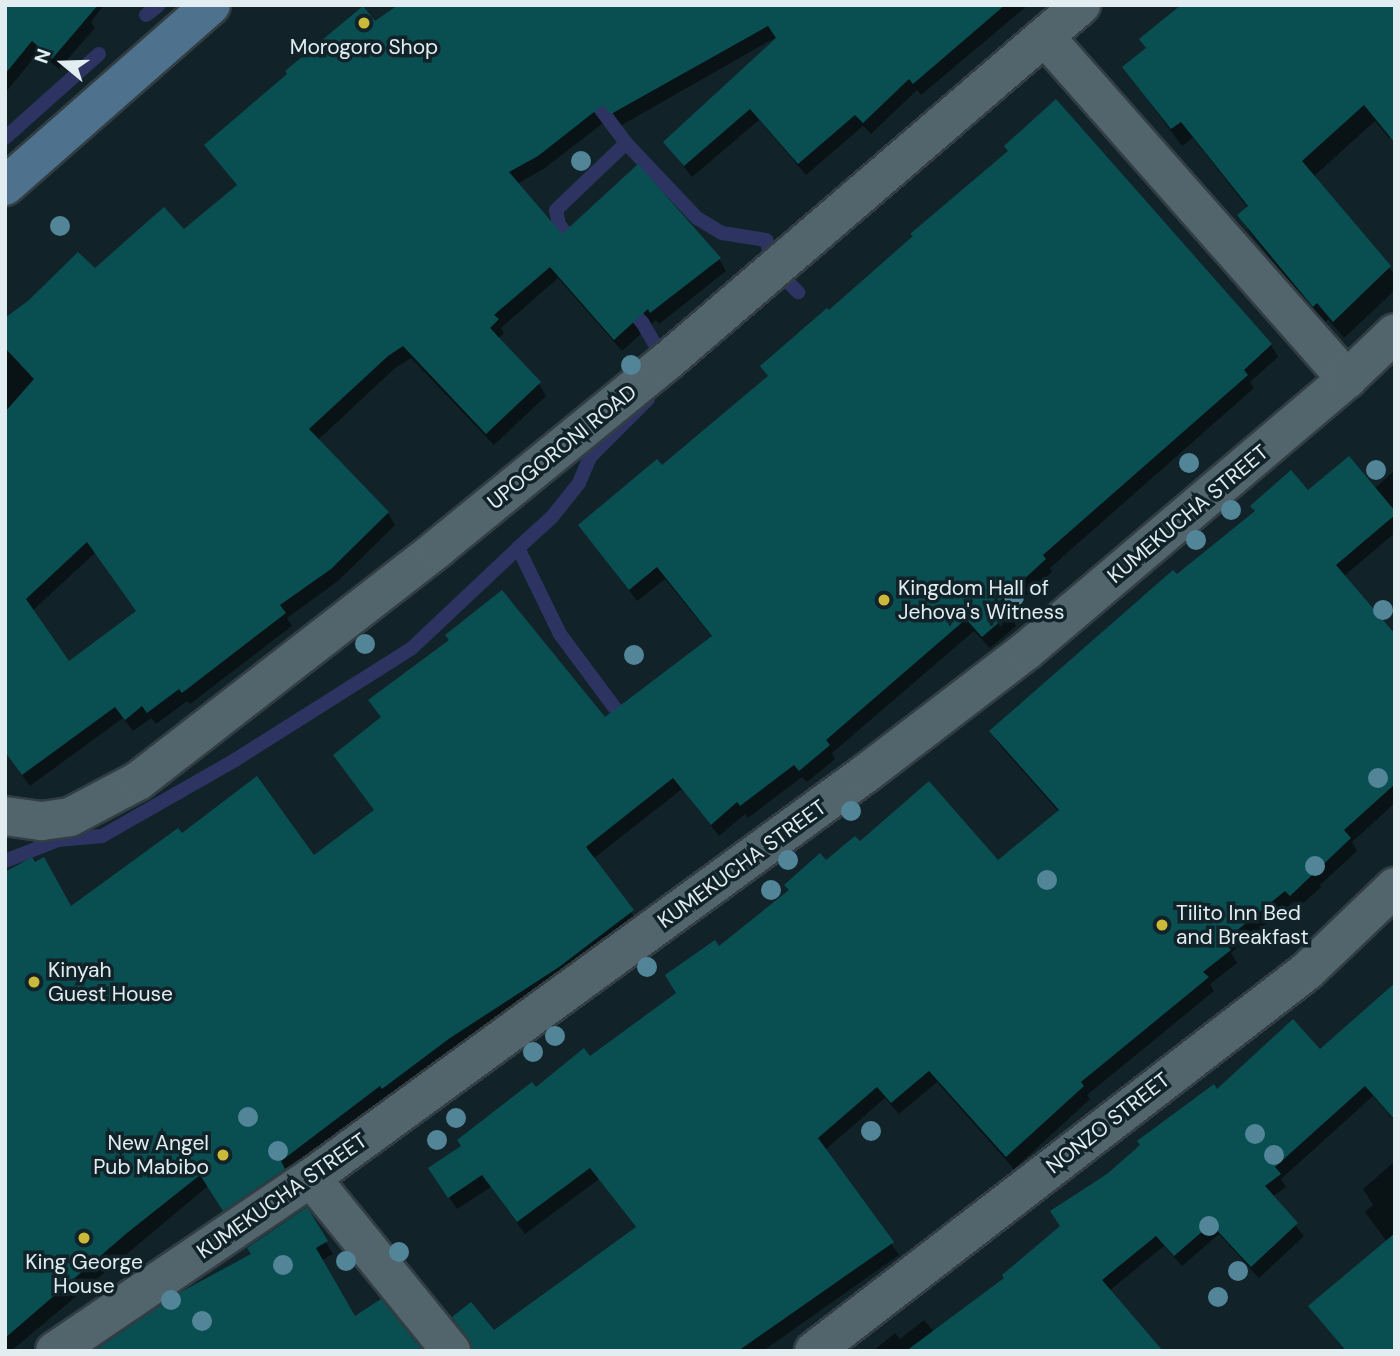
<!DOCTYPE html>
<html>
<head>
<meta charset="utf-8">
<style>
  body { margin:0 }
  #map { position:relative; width:1400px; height:1356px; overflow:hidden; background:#112329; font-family:"DM Sans",sans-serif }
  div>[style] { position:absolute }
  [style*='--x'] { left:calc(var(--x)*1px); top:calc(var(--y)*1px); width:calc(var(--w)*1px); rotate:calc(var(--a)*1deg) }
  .shadow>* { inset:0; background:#0007 }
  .stream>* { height:14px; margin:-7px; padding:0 7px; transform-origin:7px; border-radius:7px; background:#2d3461 }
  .building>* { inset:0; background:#094f52 }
  .roads { filter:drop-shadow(2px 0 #323e43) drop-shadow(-2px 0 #323e43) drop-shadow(0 2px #323e43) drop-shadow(0 -2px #323e43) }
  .street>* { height:38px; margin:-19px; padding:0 19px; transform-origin:19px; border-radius:19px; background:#52656d }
  .secondary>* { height:38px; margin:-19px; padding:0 19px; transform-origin:19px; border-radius:19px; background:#4e728e }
  .trees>* { width:20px; height:20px; margin:-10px; border-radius:50%; background:#538599 }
  .dots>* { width:19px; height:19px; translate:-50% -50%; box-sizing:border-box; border:4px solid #112329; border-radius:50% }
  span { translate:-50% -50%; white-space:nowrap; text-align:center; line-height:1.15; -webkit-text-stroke:7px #112329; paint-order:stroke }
  .poi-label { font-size:21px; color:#e2edf2 }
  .left { translate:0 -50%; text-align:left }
  .right { translate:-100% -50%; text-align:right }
  .street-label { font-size:21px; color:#e2edf2 }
  .frame { position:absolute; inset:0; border:7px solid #e2edf2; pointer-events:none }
  .north { position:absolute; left:28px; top:28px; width:70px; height:70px; -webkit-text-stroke:5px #112329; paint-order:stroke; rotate:289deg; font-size:19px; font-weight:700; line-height:28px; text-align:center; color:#e2edf2 }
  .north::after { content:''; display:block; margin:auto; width:24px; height:32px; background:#e2edf2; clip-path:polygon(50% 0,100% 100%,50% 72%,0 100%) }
</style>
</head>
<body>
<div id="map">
  <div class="shadow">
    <i style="clip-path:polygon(5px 5px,104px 5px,91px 22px,95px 28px,59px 69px,39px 52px,5px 93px)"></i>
    <i style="clip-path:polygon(evenodd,401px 5px,1028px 5px,921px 95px,917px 90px,871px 134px,863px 126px,806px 175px,759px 120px,692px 177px,665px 142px,780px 35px,620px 126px,612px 116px,545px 168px,517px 184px,562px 236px,719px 259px,726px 271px,659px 324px,656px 320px,622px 351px,558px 278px,501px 328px,504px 333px,498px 339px,539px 384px,546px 396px,494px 445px,411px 358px,395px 368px,318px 440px,388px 513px,395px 525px,338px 581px,287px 618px,292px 626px,190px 704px,187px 701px,156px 724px,151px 718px,133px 731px,123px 718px,30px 786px,5px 752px,5px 322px,95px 270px,184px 231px,238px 187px,206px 146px,401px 5px,95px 553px,137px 612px,69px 663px,32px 611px,95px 553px)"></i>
    <i style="clip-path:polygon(1395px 5px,1395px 133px,1389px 138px,1375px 121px,1313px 177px,1395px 275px,1395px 290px,1344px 338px,1328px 319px,1324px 324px,1250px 233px,1240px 215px,1248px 208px,1193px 138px,1182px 146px,1124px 67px,1147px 50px,1141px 40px)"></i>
    <i style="clip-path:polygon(1271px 345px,1278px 357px,1250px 382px,1254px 388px,1050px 568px,1052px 572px,1008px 612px,1016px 626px,990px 648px,974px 631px,832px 753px,835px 759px,807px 782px,802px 777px,748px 818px,745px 814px,719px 836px,682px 789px,593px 859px,639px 924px,391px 1100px,388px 1097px,286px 1174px,232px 1222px,208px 1186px,11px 1351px,5px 1351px,5px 873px,123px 996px,181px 835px,314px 857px,375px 811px,335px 756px,382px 719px,371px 701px,604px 720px,713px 638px,665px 579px,637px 601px,581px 526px,662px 467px,769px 378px,762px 366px)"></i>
    <i style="clip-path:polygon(1395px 470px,1395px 533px,1344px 576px,1395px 636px,1395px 803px,1352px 842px,1357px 851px,1320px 885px,1321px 887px,1298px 908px,1293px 902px,1231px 953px,1237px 963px,1210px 984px,1214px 991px,1087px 1095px,1090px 1099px,1014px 1169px,937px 1082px,899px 1114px,885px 1098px,825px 1150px,899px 1255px,763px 1351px,474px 1351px,454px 1318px,494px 1332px,637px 1229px,599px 1179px,525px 1234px,491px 1187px,457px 1209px,438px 1181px,535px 1090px,590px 1058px,678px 994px,718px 949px,826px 863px,860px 844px,998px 863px,1059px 812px,998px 743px,991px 731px,1176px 577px,1308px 492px,1374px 489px)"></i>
    <i style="clip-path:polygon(1395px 986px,1395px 1121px,1373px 1096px,1281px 1179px,1286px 1187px,1272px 1197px,1304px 1236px,1259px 1278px,1219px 1234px,1182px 1266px,1164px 1246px,1109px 1291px,1161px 1351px,873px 1351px,895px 1333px,900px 1339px,924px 1320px,934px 1332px,1006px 1278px,1062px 1227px,1108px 1175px,1217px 1092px,1320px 1052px)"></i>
    <i style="clip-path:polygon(1395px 1161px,1395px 1351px,1345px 1351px,1310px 1306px,1387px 1242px,1365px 1212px,1373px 1205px,1363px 1189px)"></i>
    <i style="clip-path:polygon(306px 1210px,333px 1254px,321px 1261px,354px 1318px,98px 1351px,253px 1255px)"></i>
  </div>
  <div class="stream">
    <i style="--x:146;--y:15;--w:16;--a:-38"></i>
    <i style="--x:588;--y:92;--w:64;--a:53.3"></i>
    <i style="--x:626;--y:143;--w:103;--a:46.6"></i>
    <i style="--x:697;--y:218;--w:29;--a:31"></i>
    <i style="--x:722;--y:233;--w:45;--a:9"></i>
    <i style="--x:766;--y:240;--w:30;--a:73"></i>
    <i style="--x:775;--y:269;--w:33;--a:45"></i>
    <i style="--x:5;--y:138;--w:126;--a:-41.8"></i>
    <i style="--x:575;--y:244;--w:25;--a:-130"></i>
    <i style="--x:559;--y:225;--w:15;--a:-101"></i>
    <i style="--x:556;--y:210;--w:97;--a:-43.7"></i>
    <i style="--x:627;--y:305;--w:23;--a:49"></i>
    <i style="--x:642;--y:322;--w:44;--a:59.9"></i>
    <i style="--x:626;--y:723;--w:111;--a:-126.6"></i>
    <i style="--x:560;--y:634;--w:96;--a:-116"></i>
    <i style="--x:518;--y:548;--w:46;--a:-42.4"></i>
    <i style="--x:552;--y:517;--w:43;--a:-51.5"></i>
    <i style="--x:579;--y:483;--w:28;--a:-67"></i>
    <i style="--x:590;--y:457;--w:82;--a:-45"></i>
    <i style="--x:5;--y:861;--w:57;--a:-21.6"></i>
    <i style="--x:58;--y:840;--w:44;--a:-5.2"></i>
    <i style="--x:102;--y:836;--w:153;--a:-29.7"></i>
    <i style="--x:235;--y:760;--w:209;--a:-32.3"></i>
    <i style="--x:412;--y:648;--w:146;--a:-43.3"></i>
  </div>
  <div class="building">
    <i style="clip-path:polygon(5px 5px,98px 5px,52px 59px,32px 41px,5px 74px)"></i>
    <i style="clip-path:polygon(evenodd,398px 5px,1005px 5px,913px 84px,909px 79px,863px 123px,855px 115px,798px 164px,750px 109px,684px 166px,663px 142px,776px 38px,768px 26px,611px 114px,603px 105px,538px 156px,509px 172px,562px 234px,638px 164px,721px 258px,650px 313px,648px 309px,614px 340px,550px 267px,494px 315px,499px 319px,490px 328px,541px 382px,486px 434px,403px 346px,388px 356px,309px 429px,389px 512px,331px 569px,280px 605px,286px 613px,182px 693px,179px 689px,147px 713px,142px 706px,125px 720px,115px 707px,22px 775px,5px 752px,5px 412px,34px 379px,5px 348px,5px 318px,29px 300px,78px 252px,95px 268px,164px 207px,184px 229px,237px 185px,204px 145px,287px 74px,285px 71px,363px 6px,375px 21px,398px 5px,87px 542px,136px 611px,69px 661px,26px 599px,87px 542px)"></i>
    <i style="clip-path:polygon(1181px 5px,1395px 5px,1395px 143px,1364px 105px,1302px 161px,1391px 266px,1333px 322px,1317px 303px,1313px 307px,1237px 215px,1248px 206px,1181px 122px,1171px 129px,1122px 67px,1146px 48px,1139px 39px)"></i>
    <i style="clip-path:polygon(1056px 99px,1272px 344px,1244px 370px,1248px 375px,1043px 555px,1046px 559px,1000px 601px,1010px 613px,982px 637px,966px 619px,826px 740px,830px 745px,799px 771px,794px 765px,740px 806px,737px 802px,711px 825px,673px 778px,586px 847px,634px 910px,559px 967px,450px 1038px,382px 1089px,380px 1086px,281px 1161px,285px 1169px,223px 1211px,200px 1175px,127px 1233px,5px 1338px,5px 872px,32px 857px,35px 862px,44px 857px,71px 906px,178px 828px,182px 833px,257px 776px,314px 855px,374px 810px,333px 755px,381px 717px,368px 700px,449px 640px,445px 635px,502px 590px,605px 717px,712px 636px,657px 567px,629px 590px,578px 525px,657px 459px,662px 465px,768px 376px,760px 366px,827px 308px,829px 310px,913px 236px,910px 234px,1008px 151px,1004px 146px)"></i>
    <i style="clip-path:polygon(1349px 456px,1395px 511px,1395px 515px,1336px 565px,1395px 634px,1395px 784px,1344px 830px,1351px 838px,1290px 896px,1285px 891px,1224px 941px,1231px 950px,1203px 972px,1209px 977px,1081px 1082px,1084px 1086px,1006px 1157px,929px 1071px,891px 1103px,877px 1087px,818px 1138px,894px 1242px,738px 1351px,472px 1351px,468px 1338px,452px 1317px,471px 1302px,494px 1330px,636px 1227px,590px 1168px,517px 1222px,482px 1175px,448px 1198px,428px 1168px,461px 1146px,457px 1140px,532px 1082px,536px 1087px,584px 1048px,590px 1056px,676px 993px,665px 975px,715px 940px,719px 946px,789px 890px,784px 885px,820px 853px,826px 860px,855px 836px,860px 841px,929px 781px,998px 860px,1059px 810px,989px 731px,1173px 570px,1177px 574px,1255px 511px,1250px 506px,1291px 470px,1308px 490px)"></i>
    <i style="clip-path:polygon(1395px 983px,1395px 1120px,1365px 1086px,1275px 1167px,1281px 1174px,1265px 1186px,1298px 1223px,1251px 1267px,1211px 1224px,1174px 1256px,1156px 1236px,1102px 1280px,1163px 1351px,906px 1351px,1004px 1278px,1002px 1275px,1060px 1226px,1050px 1211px,1107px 1174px,1140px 1145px,1137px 1141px,1214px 1084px,1217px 1089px,1293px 1019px,1320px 1049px)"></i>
    <i style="clip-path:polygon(307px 1207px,328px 1241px,316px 1248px,355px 1316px,381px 1299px,423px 1351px,94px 1351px,179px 1293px,251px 1254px,247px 1248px)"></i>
    <i style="clip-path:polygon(1395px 1233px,1395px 1351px,1346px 1351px,1308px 1306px)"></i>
  </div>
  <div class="roads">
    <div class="street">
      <i style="--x:1046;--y:38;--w:455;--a:48.6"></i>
      <i style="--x:5;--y:816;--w:37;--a:8"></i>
      <i style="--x:42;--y:821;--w:28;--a:-8"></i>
      <i style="--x:70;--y:817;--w:77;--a:-27.9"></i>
      <i style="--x:138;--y:781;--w:380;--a:-37.8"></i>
      <i style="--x:438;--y:548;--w:293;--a:-39.2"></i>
      <i style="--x:665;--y:363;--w:549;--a:-40.71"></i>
      <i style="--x:311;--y:1178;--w:223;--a:51"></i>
      <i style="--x:55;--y:1351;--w:309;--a:-34.1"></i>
      <i style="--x:311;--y:1178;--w:686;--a:-36.1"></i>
      <i style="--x:865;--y:774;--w:203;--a:-37.4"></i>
      <i style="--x:1026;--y:651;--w:421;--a:-40.3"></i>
      <i style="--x:1347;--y:379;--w:66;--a:-43.8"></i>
      <i style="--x:814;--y:1351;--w:622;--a:-37.62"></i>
      <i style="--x:1307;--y:971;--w:122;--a:-43.7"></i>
    </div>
    <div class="secondary">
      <i style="--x:5;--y:186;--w:274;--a:-41.3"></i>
    </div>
  </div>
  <div class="trees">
    <i style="left:581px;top:161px"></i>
    <i style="left:60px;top:226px"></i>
    <i style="left:631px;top:365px"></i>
    <i style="left:1189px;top:463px"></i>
    <i style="left:1376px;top:470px"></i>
    <i style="left:1231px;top:510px"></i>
    <i style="left:1196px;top:540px"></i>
    <i style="left:1014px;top:597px"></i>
    <i style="left:1383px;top:610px"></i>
    <i style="left:365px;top:644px"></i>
    <i style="left:634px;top:655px"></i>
    <i style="left:1378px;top:778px"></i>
    <i style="left:851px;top:811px"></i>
    <i style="left:788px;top:860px"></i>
    <i style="left:1315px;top:866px"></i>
    <i style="left:1047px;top:880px"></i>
    <i style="left:771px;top:890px"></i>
    <i style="left:647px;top:967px"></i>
    <i style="left:555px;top:1036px"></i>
    <i style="left:533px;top:1052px"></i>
    <i style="left:248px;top:1117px"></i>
    <i style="left:456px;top:1118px"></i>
    <i style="left:871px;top:1131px"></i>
    <i style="left:1255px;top:1134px"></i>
    <i style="left:437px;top:1140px"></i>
    <i style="left:278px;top:1151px"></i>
    <i style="left:1274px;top:1155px"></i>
    <i style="left:1209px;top:1226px"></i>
    <i style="left:399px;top:1252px"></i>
    <i style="left:346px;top:1261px"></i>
    <i style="left:283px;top:1265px"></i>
    <i style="left:1238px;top:1271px"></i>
    <i style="left:1218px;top:1297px"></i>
    <i style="left:171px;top:1300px"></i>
    <i style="left:202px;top:1321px"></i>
  </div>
  <div class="dots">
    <i style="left:364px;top:23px;background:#cbb939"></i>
    <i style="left:884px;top:600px;background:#cbb939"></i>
    <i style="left:1162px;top:925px;background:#cbb939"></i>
    <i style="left:34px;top:982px;background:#cbb939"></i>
    <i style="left:223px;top:1155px;background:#cbb939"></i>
    <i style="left:84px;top:1238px;background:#cbb939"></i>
  </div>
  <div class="poi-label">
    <span style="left:364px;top:47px">Morogoro Shop</span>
    <span class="left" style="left:898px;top:600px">Kingdom Hall of<br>Jehova's Witness</span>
    <span class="left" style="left:1176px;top:925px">Tilito Inn Bed<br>and Breakfast</span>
    <span class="left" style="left:48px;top:982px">Kinyah<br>Guest House</span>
    <span class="right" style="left:209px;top:1155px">New Angel<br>Pub Mabibo</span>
    <span style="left:84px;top:1274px">King George<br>House</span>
  </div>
  <div class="street-label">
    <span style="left:562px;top:447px;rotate:-39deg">UPOGORONI ROAD</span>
    <span style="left:1188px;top:514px;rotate:-40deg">KUMEKUCHA STREET</span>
    <span style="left:742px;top:864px;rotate:-36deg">KUMEKUCHA STREET</span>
    <span style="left:1108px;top:1123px;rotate:-38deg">NONZO STREET</span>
    <span style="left:282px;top:1196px;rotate:-35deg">KUMEKUCHA STREET</span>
  </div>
  <div class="frame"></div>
  <div class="north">N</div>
</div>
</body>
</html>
